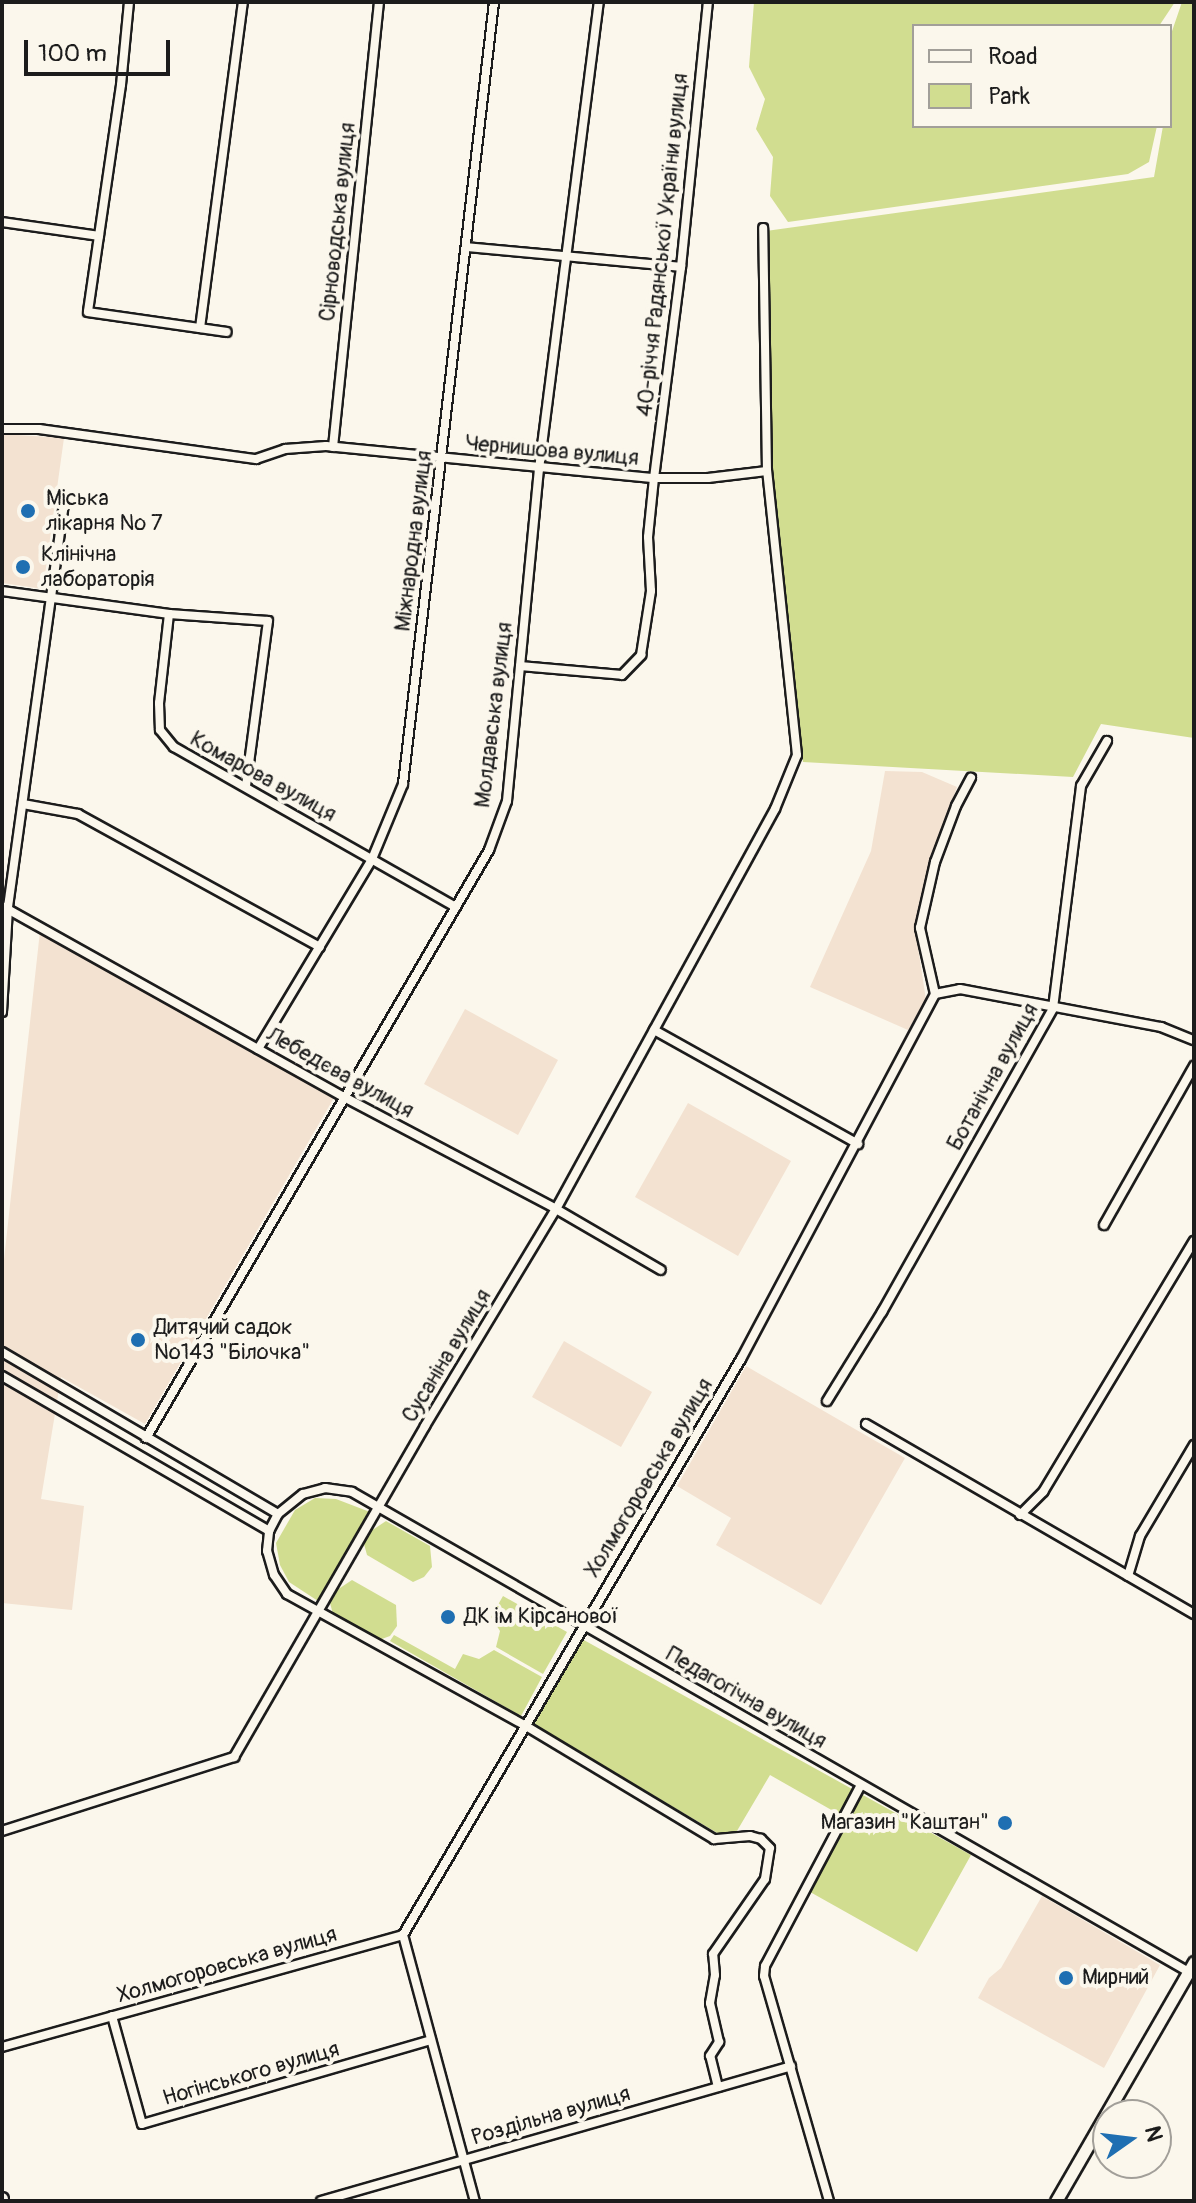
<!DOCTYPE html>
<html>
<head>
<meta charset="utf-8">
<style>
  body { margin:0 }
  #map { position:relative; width:1196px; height:2203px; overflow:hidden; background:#fbf7ec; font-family:Pangolin,sans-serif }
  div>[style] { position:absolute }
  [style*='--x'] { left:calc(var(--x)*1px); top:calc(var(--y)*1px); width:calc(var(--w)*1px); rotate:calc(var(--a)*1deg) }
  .built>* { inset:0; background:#f3e2d1 }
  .green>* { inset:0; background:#d1dd90 }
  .roads { filter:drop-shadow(2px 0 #1c1c1c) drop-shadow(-2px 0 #1c1c1c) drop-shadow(0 2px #1c1c1c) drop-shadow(0 -2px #1c1c1c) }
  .minor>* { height:8px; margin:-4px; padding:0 4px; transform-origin:4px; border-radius:4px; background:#fbf7ec }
  .secondary>* { height:11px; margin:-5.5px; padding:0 5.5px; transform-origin:5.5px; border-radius:5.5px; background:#fbf7ec }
  .primary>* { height:12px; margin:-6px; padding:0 6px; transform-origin:6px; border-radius:6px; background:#fbf7ec }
  .dots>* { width:22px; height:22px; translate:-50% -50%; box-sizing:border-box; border:4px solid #fbf7ec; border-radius:50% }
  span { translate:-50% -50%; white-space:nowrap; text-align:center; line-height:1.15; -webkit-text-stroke:8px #fbf7ec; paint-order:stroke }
  .street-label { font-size:22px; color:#1c1c1c }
  .poi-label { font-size:22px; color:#1c1c1c }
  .left { translate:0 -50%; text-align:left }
  .right { translate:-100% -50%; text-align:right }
  .frame { position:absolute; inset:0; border:4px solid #1c1c1c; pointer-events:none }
  .legend { position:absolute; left:912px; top:24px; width:260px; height:104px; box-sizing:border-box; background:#fbf7ec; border:2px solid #a29f99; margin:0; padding:10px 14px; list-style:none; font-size:24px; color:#1c1c1c }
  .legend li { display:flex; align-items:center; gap:16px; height:40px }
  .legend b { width:40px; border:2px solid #a29f99 }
  .north { position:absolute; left:1092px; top:2099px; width:80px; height:80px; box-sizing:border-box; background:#fbf7ec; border:2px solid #a29f99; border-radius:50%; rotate:76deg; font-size:22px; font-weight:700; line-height:32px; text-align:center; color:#1c1c1c }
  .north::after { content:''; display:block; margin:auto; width:28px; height:36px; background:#1f6fb2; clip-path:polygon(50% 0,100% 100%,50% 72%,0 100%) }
  .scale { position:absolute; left:24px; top:40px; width:146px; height:36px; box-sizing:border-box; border:4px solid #1c1c1c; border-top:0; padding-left:10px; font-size:24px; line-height:28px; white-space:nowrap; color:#1c1c1c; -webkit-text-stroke:6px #fbf7ec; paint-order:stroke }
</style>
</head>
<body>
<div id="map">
  <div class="built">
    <i style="clip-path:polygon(2px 434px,64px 438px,43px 589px,2px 583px)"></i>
    <i style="clip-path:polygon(885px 771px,922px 772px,957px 787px,931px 860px,915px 928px,926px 1000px,908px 1030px,810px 987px,871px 851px)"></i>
    <i style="clip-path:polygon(40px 931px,335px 1096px,145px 1424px,61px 1377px,41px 1499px,84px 1506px,72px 1610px,2px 1603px,2px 1278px)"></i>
    <i style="clip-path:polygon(465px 1009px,558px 1060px,518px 1135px,424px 1084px)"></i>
    <i style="clip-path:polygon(688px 1103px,791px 1161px,738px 1256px,635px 1197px)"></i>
    <i style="clip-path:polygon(564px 1341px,652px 1392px,621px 1447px,532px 1397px)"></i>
    <i style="clip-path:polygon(746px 1366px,905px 1458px,821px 1605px,716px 1545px,731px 1518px,677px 1486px)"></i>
    <i style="clip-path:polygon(1042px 1896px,1160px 1965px,1104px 2068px,978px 1998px,989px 1978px,1001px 1968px)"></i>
  </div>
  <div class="green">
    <i style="clip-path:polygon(754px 2px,1175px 2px,1159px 26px,914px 26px,914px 126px,1157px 126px,1149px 162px,1128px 174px,788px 222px,770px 196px,773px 157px,756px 129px,765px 99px,749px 67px)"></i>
    <i style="clip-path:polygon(1182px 2px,1194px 2px,1194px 738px,1101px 724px,1073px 777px,803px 762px,771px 482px,766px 231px,1154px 177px,1163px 126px,1170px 126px,1170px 37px)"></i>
    <i style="clip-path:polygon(315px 1498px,336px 1499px,370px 1512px,318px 1601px,289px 1582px,280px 1565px,276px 1543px,295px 1510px)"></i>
    <i style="clip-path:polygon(386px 1521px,430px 1546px,432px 1567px,424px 1577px,413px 1582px,367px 1555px,364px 1544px,368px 1533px)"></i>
    <i style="clip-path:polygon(352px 1580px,396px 1605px,397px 1626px,390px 1636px,379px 1640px,333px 1614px,330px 1603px,334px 1592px)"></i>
    <i style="clip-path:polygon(503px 1596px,567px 1632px,543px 1674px,496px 1647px,500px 1631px,491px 1617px)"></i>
    <i style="clip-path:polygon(394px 1635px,455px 1669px,463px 1654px,479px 1659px,494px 1650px,542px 1677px,521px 1716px,390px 1641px)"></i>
    <i style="clip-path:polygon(582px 1639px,971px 1855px,917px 1952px,803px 1888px,842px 1816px,770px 1775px,731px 1841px,534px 1725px)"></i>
  </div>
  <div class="roads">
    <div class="minor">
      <i style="--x:129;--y:2;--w:83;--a:95.5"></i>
      <i style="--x:121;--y:85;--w:229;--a:98.3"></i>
      <i style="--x:88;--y:312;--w:140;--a:8.2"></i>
      <i style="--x:2;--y:222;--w:98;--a:8.2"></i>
      <i style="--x:466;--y:247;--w:216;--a:5.3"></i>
      <i style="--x:200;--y:328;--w:329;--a:-82.5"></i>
      <i style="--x:2;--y:429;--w:37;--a:0"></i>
      <i style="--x:39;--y:429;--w:219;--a:7.9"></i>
      <i style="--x:256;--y:459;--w:31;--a:-19"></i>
      <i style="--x:285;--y:449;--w:41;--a:-4.2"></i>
      <i style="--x:326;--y:446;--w:330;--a:5.6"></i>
      <i style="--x:654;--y:478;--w:54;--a:0"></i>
      <i style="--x:708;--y:478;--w:59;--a:-6.8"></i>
      <i style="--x:333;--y:447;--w:447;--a:-84.1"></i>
      <i style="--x:2;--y:591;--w:169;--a:7.8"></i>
      <i style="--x:169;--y:614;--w:99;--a:4"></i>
      <i style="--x:268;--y:621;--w:166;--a:97.6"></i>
      <i style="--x:169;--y:614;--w:90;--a:96.4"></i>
      <i style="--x:159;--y:703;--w:27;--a:88"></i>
      <i style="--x:160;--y:730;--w:22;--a:51"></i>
      <i style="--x:174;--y:747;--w:324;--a:29.6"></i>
      <i style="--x:520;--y:666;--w:102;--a:5"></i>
      <i style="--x:622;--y:675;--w:28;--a:-46"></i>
      <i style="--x:641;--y:655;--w:65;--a:-81.1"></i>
      <i style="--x:651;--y:591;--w:54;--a:-93.2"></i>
      <i style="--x:648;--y:537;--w:59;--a:-84.2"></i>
      <i style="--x:654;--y:478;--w:213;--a:-82.7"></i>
      <i style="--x:681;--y:267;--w:266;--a:-84.2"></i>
      <i style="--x:23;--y:804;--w:56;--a:10.3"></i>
      <i style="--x:78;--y:814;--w:276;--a:28.8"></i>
      <i style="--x:2;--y:906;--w:392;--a:29.2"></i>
      <i style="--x:344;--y:1097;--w:240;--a:27.8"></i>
      <i style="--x:556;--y:1209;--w:121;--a:30.2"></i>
      <i style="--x:935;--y:994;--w:25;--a:-11"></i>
      <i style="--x:960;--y:989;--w:205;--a:10.7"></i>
      <i style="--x:1161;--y:1027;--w:35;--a:22"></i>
      <i style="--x:2;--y:1012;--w:105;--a:-86.7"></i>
      <i style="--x:8;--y:907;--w:409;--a:-82.1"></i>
      <i style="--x:654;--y:1030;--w:234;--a:29.2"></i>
      <i style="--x:258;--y:1049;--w:222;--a:-59"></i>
      <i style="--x:372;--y:859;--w:81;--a:-67.5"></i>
      <i style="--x:403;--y:784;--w:787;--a:-83.36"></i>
      <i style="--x:1104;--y:1225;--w:183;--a:-60.5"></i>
      <i style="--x:2;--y:1352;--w:320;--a:30.4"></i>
      <i style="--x:2;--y:1376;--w:309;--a:30.1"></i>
      <i style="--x:827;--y:1401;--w:105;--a:-58.3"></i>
      <i style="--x:882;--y:1312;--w:349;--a:-60.6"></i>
      <i style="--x:1053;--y:1008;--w:224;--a:-82.8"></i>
      <i style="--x:1081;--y:786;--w:52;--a:-60"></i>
      <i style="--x:866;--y:1424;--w:379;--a:30.1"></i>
      <i style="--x:146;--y:1438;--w:681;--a:-59.74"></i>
      <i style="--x:489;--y:850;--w:52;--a:-69.8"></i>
      <i style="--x:507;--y:801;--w:334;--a:-84.5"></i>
      <i style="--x:539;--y:469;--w:471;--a:-82.7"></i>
      <i style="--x:1020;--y:1515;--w:33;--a:-45"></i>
      <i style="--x:1043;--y:1492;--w:293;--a:-59"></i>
      <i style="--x:1128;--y:1576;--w:42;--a:-73.3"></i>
      <i style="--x:1140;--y:1536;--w:106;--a:-59.3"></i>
      <i style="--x:2;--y:1831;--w:244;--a:-17.7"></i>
      <i style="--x:234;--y:1757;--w:382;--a:-60"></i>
      <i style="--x:425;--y:1426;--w:253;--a:-58.9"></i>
      <i style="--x:556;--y:1209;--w:456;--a:-61.3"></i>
      <i style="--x:775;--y:809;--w:58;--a:-67.8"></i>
      <i style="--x:797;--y:755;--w:286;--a:-96"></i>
      <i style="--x:767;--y:471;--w:243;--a:-90.9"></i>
      <i style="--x:403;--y:1935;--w:276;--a:74.9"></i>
      <i style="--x:112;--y:2016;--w:112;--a:74.5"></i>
      <i style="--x:142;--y:2124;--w:301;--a:-16.2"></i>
      <i style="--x:2;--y:2047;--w:416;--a:-15.6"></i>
      <i style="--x:403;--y:1935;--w:668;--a:-59.6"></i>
      <i style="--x:741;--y:1359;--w:413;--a:-62"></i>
      <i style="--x:935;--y:994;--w:68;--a:-102.8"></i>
      <i style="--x:920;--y:928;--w:68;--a:-77.2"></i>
      <i style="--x:935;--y:862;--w:60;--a:-69.4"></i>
      <i style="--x:956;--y:806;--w:32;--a:-62"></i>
      <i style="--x:718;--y:2087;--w:32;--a:-104"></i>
      <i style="--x:710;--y:2056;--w:17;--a:-57"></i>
      <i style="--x:719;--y:2042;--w:40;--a:-103"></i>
      <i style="--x:710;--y:2003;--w:28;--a:-80"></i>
      <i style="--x:715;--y:1975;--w:21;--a:-95"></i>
      <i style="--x:713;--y:1954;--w:91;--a:-55.3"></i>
      <i style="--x:765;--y:1879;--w:31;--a:-81"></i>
      <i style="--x:770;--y:1848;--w:13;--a:-135"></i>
      <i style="--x:761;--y:1839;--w:11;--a:-165"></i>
      <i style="--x:750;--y:1836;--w:36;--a:175"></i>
      <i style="--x:714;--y:1839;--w:219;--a:-149"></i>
      <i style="--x:526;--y:1726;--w:273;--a:-151.1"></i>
      <i style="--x:287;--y:1594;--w:23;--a:-124"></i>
      <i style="--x:274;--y:1575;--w:25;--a:-106"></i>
      <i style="--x:267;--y:1551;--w:20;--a:-84"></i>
      <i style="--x:269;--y:1531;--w:19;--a:-62"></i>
      <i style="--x:278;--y:1514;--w:32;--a:-39"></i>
      <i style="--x:303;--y:1494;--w:23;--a:-15"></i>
      <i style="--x:325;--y:1488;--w:27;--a:8"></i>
      <i style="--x:352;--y:1492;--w:971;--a:29.84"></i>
      <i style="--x:321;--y:2201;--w:489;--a:-16"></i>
      <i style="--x:829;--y:2201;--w:234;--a:-106.1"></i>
      <i style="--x:764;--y:1976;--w:10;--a:-84"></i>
      <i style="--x:765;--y:1966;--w:205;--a:-62.1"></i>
    </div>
    <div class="secondary">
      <i style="--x:1056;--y:2201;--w:276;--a:-60"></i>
    </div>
    <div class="primary">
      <i style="--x:2;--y:2199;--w:2;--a:90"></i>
    </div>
  </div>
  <div class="dots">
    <i style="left:28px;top:511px;background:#1f6fb2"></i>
    <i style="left:23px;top:567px;background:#1f6fb2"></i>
    <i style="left:138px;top:1340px;background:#1f6fb2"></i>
    <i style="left:448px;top:1617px;background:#1f6fb2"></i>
    <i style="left:1005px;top:1823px;background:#1f6fb2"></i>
    <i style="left:1066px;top:1978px;background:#1f6fb2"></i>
  </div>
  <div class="street-label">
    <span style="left:338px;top:222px;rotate:-84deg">Сірноводська вулиця</span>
    <span style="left:663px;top:245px;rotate:-84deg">40-річчя Радянської України вулиця</span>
    <span style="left:552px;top:451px;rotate:5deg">Чернишова вулиця</span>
    <span style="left:414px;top:541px;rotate:-83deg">Міжнародна вулиця</span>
    <span style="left:494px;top:715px;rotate:-83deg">Молдавська вулиця</span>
    <span style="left:263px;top:777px;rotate:29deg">Комарова вулиця</span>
    <span style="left:340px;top:1073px;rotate:29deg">Лебедєва вулиця</span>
    <span style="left:993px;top:1077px;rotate:-61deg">Ботанічна вулиця</span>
    <span style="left:447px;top:1356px;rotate:-59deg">Сусаніна вулиця</span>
    <span style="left:649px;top:1478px;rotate:-59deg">Холмогоровська вулиця</span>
    <span style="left:746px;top:1698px;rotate:30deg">Педагогічна вулиця</span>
    <span style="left:227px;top:1965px;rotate:-16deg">Холмогоровська вулиця</span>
    <span style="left:251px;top:2074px;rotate:-16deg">Ногінського вулиця</span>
    <span style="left:551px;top:2116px;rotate:-16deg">Роздільна вулиця</span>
  </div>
  <div class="poi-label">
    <span class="left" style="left:46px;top:511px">Міська<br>лікарня № 7</span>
    <span class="left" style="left:41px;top:567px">Клінічна<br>лабораторія</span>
    <span class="left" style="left:154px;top:1340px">Дитячий садок<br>№143 "Білочка"</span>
    <span class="left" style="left:464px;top:1617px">ДК ім Кірсанової</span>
    <span class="right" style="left:989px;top:1823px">Магазин "Каштан"</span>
    <span class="left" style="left:1082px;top:1978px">Мирний</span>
  </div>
  <div class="frame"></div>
  <ul class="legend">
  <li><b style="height:10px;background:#fbf7ec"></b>Road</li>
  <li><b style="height:22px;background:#d1dd90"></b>Park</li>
  </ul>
  <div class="north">N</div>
  <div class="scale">100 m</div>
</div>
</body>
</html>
